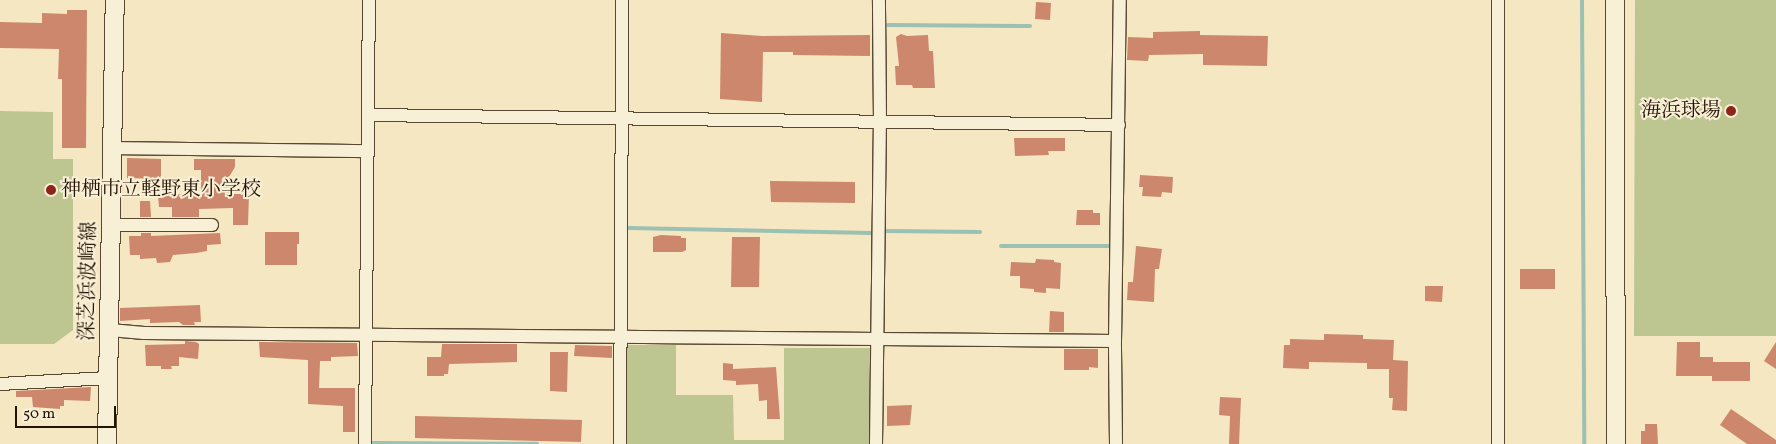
<!DOCTYPE html>
<html>
<head>
<meta charset="utf-8">
<style>
  body { margin:0 }
  #map { position:relative; width:1776px; height:444px; overflow:hidden; background:#f5e7c1; font-family:Vollkorn,"Noto Serif JP",serif }
  div>[style] { position:absolute }
  [style*='--x'] { left:calc(var(--x)*1px); top:calc(var(--y)*1px); width:calc(var(--w)*1px); rotate:calc(var(--a)*1deg) }
  .green>* { inset:0; background:#bdc591 }
  .stream>* { height:4px; margin:-2px; padding:0 2px; transform-origin:2px; border-radius:2px; background:#9cc0b2 }
  .building>* { inset:0; background:#cc876c }
  .roads { filter:drop-shadow(1px 0 #584831) drop-shadow(-1px 0 #584831) drop-shadow(0 1px #584831) drop-shadow(0 -1px #584831) }
  .street>* { height:12px; margin:-6px; padding:0 6px; transform-origin:6px; border-radius:6px; background:#f8efd7 }
  .secondary>* { height:18px; margin:-9px; padding:0 9px; transform-origin:9px; border-radius:9px; background:#f8efd7 }
  .dots>* { width:14px; height:14px; translate:-50% -50%; box-sizing:border-box; border:2px solid #f8efd7; border-radius:50% }
  span { translate:-50% -50%; white-space:nowrap; text-align:center; line-height:1.15; -webkit-text-stroke:4px #f8efd7; paint-order:stroke }
  .poi-label { font-size:20px; color:#241301 }
  .right { translate:-100% -50%; text-align:right }
  .left { translate:0 -50%; text-align:left }
  .street-label { font-size:20px; color:#241301 }
  .scale { position:absolute; left:15px; top:406px; width:101px; height:22px; box-sizing:border-box; border:2px solid #241301; border-top:0; padding-left:6px; font-size:15px; line-height:18px; white-space:nowrap; color:#241301; -webkit-text-stroke:4px #f8efd7; paint-order:stroke }
</style>
</head>
<body>
<div id="map">
  <div class="green">
    <i style="clip-path:polygon(1635px 0,1776px 0,1776px 336px,1634px 336px)"></i>
    <i style="clip-path:polygon(0 111px,53px 112px,53px 159px,73px 159px,73px 330px,54px 344px,0 344px)"></i>
    <i style="clip-path:polygon(627px 345px,676px 345px,676px 395px,733px 395px,734px 440px,784px 440px,784px 348px,870px 348px,870px 444px,627px 444px)"></i>
  </div>
  <div class="stream">
    <i style="--x:1582;--y:0;--w:444;--a:89.7"></i>
    <i style="--x:888;--y:25;--w:142;--a:0.4"></i>
    <i style="--x:629;--y:228;--w:242;--a:1.2"></i>
    <i style="--x:886;--y:231;--w:94;--a:0.6"></i>
    <i style="--x:1001;--y:246;--w:110;--a:0"></i>
    <i style="--x:372;--y:443;--w:165;--a:0.3"></i>
  </div>
  <div class="building">
    <i style="clip-path:polygon(1036px 2px,1051px 3px,1050px 20px,1035px 19px)"></i>
    <i style="clip-path:polygon(67px 10px,87px 10px,86px 148px,62px 148px,62px 79px,58px 79px,59px 49px,0 48px,0 22px,42px 23px,42px 13px,67px 14px)"></i>
    <i style="clip-path:polygon(1200px 31px,1200px 35px,1268px 36px,1267px 66px,1203px 65px,1203px 54px,1149px 55px,1148px 61px,1127px 60px,1128px 37px,1153px 38px,1153px 32px)"></i>
    <i style="clip-path:polygon(721px 33px,762px 36px,870px 35px,870px 56px,793px 55px,793px 52px,763px 52px,762px 102px,720px 99px)"></i>
    <i style="clip-path:polygon(901px 34px,907px 36px,928px 35px,929px 51px,933px 51px,935px 88px,913px 88px,912px 85px,896px 85px,895px 66px,899px 66px,896px 37px)"></i>
    <i style="clip-path:polygon(1014px 138px,1065px 138px,1065px 151px,1048px 151px,1049px 155px,1015px 156px)"></i>
    <i style="clip-path:polygon(127px 158px,161px 159px,161px 179px,127px 178px)"></i>
    <i style="clip-path:polygon(194px 159px,235px 159px,235px 167px,229px 177px,229px 194px,249px 194px,248px 225px,233px 225px,233px 208px,199px 209px,199px 217px,172px 217px,172px 207px,159px 207px,158px 195px,201px 194px,201px 170px,194px 170px)"></i>
    <i style="clip-path:polygon(1140px 175px,1173px 177px,1172px 193px,1162px 192px,1161px 197px,1142px 196px,1143px 187px,1139px 187px)"></i>
    <i style="clip-path:polygon(770px 181px,855px 182px,855px 203px,771px 202px)"></i>
    <i style="clip-path:polygon(140px 201px,150px 201px,151px 217px,140px 217px)"></i>
    <i style="clip-path:polygon(1077px 210px,1093px 210px,1093px 213px,1100px 213px,1100px 225px,1076px 225px)"></i>
    <i style="clip-path:polygon(265px 232px,299px 232px,299px 244px,297px 244px,297px 265px,265px 265px)"></i>
    <i style="clip-path:polygon(141px 233px,151px 233px,151px 236px,220px 233px,221px 244px,207px 245px,207px 251px,196px 253px,173px 255px,170px 262px,157px 263px,156px 258px,140px 259px,140px 255px,130px 255px,129px 236px,141px 236px)"></i>
    <i style="clip-path:polygon(661px 235px,681px 236px,681px 238px,686px 238px,686px 250px,682px 252px,653px 252px,653px 237px)"></i>
    <i style="clip-path:polygon(732px 237px,760px 237px,759px 287px,731px 287px)"></i>
    <i style="clip-path:polygon(1136px 246px,1162px 249px,1159px 269px,1155px 269px,1154px 302px,1127px 300px,1128px 282px,1133px 282px)"></i>
    <i style="clip-path:polygon(1036px 259px,1054px 260px,1054px 262px,1061px 263px,1060px 289px,1046px 288px,1046px 293px,1034px 292px,1034px 289px,1020px 288px,1020px 276px,1010px 276px,1011px 262px,1035px 263px)"></i>
    <i style="clip-path:polygon(1520px 269px,1555px 269px,1555px 289px,1520px 289px)"></i>
    <i style="clip-path:polygon(1425px 286px,1443px 286px,1442px 302px,1425px 301px)"></i>
    <i style="clip-path:polygon(200px 305px,201px 322px,194px 322px,195px 325px,183px 325px,179px 322px,150px 323px,150px 319px,120px 321px,120px 308px)"></i>
    <i style="clip-path:polygon(1050px 311px,1064px 312px,1064px 332px,1049px 332px)"></i>
    <i style="clip-path:polygon(1324px 334px,1363px 335px,1363px 339px,1394px 340px,1393px 360px,1408px 361px,1407px 411px,1392px 410px,1393px 398px,1389px 398px,1389px 369px,1367px 369px,1367px 363px,1309px 362px,1309px 369px,1283px 368px,1284px 345px,1290px 345px,1290px 339px,1324px 340px)"></i>
    <i style="clip-path:polygon(185px 341px,196px 342px,199px 344px,198px 359px,179px 357px,179px 366px,171px 366px,172px 369px,161px 369px,161px 366px,146px 366px,145px 345px,185px 344px)"></i>
    <i style="clip-path:polygon(259px 342px,357px 343px,358px 356px,331px 357px,331px 361px,320px 361px,319px 388px,355px 388px,355px 432px,343px 432px,343px 406px,308px 404px,308px 360px,260px 357px)"></i>
    <i style="clip-path:polygon(1677px 342px,1700px 342px,1700px 357px,1713px 357px,1713px 362px,1750px 362px,1750px 381px,1712px 381px,1712px 376px,1676px 376px)"></i>
    <i style="clip-path:polygon(1776px 342px,1776px 369px,1764px 361px)"></i>
    <i style="clip-path:polygon(442px 344px,517px 344px,517px 362px,449px 364px,448px 374px,444px 374px,444px 376px,427px 376px,427px 357px,441px 357px)"></i>
    <i style="clip-path:polygon(575px 345px,612px 346px,612px 358px,574px 356px)"></i>
    <i style="clip-path:polygon(1064px 349px,1098px 349px,1098px 368px,1089px 367px,1089px 370px,1064px 370px)"></i>
    <i style="clip-path:polygon(550px 352px,568px 352px,567px 392px,550px 391px)"></i>
    <i style="clip-path:polygon(723px 363px,733px 364px,733px 369px,776px 367px,780px 419px,767px 419px,767px 400px,759px 401px,758px 384px,736px 385px,736px 381px,723px 380px)"></i>
    <i style="clip-path:polygon(91px 387px,90px 401px,64px 400px,64px 406px,60px 406px,60px 409px,33px 407px,32px 397px,16px 397px,16px 391px)"></i>
    <i style="clip-path:polygon(1220px 397px,1241px 398px,1239px 444px,1229px 444px,1230px 416px,1219px 415px)"></i>
    <i style="clip-path:polygon(912px 405px,910px 425px,887px 426px,887px 406px)"></i>
    <i style="clip-path:polygon(1731px 409px,1776px 440px,1776px 444px,1747px 444px,1720px 425px)"></i>
    <i style="clip-path:polygon(415px 416px,582px 420px,581px 442px,415px 438px)"></i>
    <i style="clip-path:polygon(1645px 424px,1657px 424px,1658px 444px,1641px 444px,1641px 431px,1645px 431px)"></i>
  </div>
  <div class="roads">
    <div class="street">
      <i style="--x:368;--y:115;--w:751;--a:0.76"></i>
      <i style="--x:114;--y:148;--w:254;--a:0.7"></i>
      <i style="--x:112;--y:225;--w:100;--a:0"></i>
      <i style="--x:110;--y:330;--w:34;--a:5"></i>
      <i style="--x:144;--y:333;--w:971;--a:0.47"></i>
      <i style="--x:0;--y:384;--w:108;--a:-3.2"></i>
      <i style="--x:365;--y:444;--w:444;--a:-89.5"></i>
      <i style="--x:620;--y:444;--w:444;--a:-89.7"></i>
      <i style="--x:876;--y:444;--w:322;--a:-89.3"></i>
      <i style="--x:880;--y:122;--w:122;--a:-90.5"></i>
      <i style="--x:1116;--y:444;--w:103;--a:-90.6"></i>
      <i style="--x:1115;--y:341;--w:341;--a:-89.2"></i>
      <i style="--x:1498;--y:444;--w:444;--a:-90"></i>
    </div>
    <div class="secondary">
      <i style="--x:1615;--y:0;--w:444;--a:89.9"></i>
      <i style="--x:107;--y:444;--w:444;--a:-89"></i>
    </div>
  </div>
  <div class="dots">
    <i style="left:1731px;top:111px;background:#8f2418"></i>
    <i style="left:51px;top:190px;background:#8f2418"></i>
  </div>
  <div class="poi-label">
    <span class="right" style="left:1721px;top:111px">海浜球場</span>
    <span class="left" style="left:61px;top:190px">神栖市立軽野東小学校</span>
  </div>
  <div class="street-label">
    <span style="left:89px;top:281px;rotate:-89deg">深芝浜波崎線</span>
  </div>
  <div class="scale">50 m</div>
</div>
</body>
</html>
